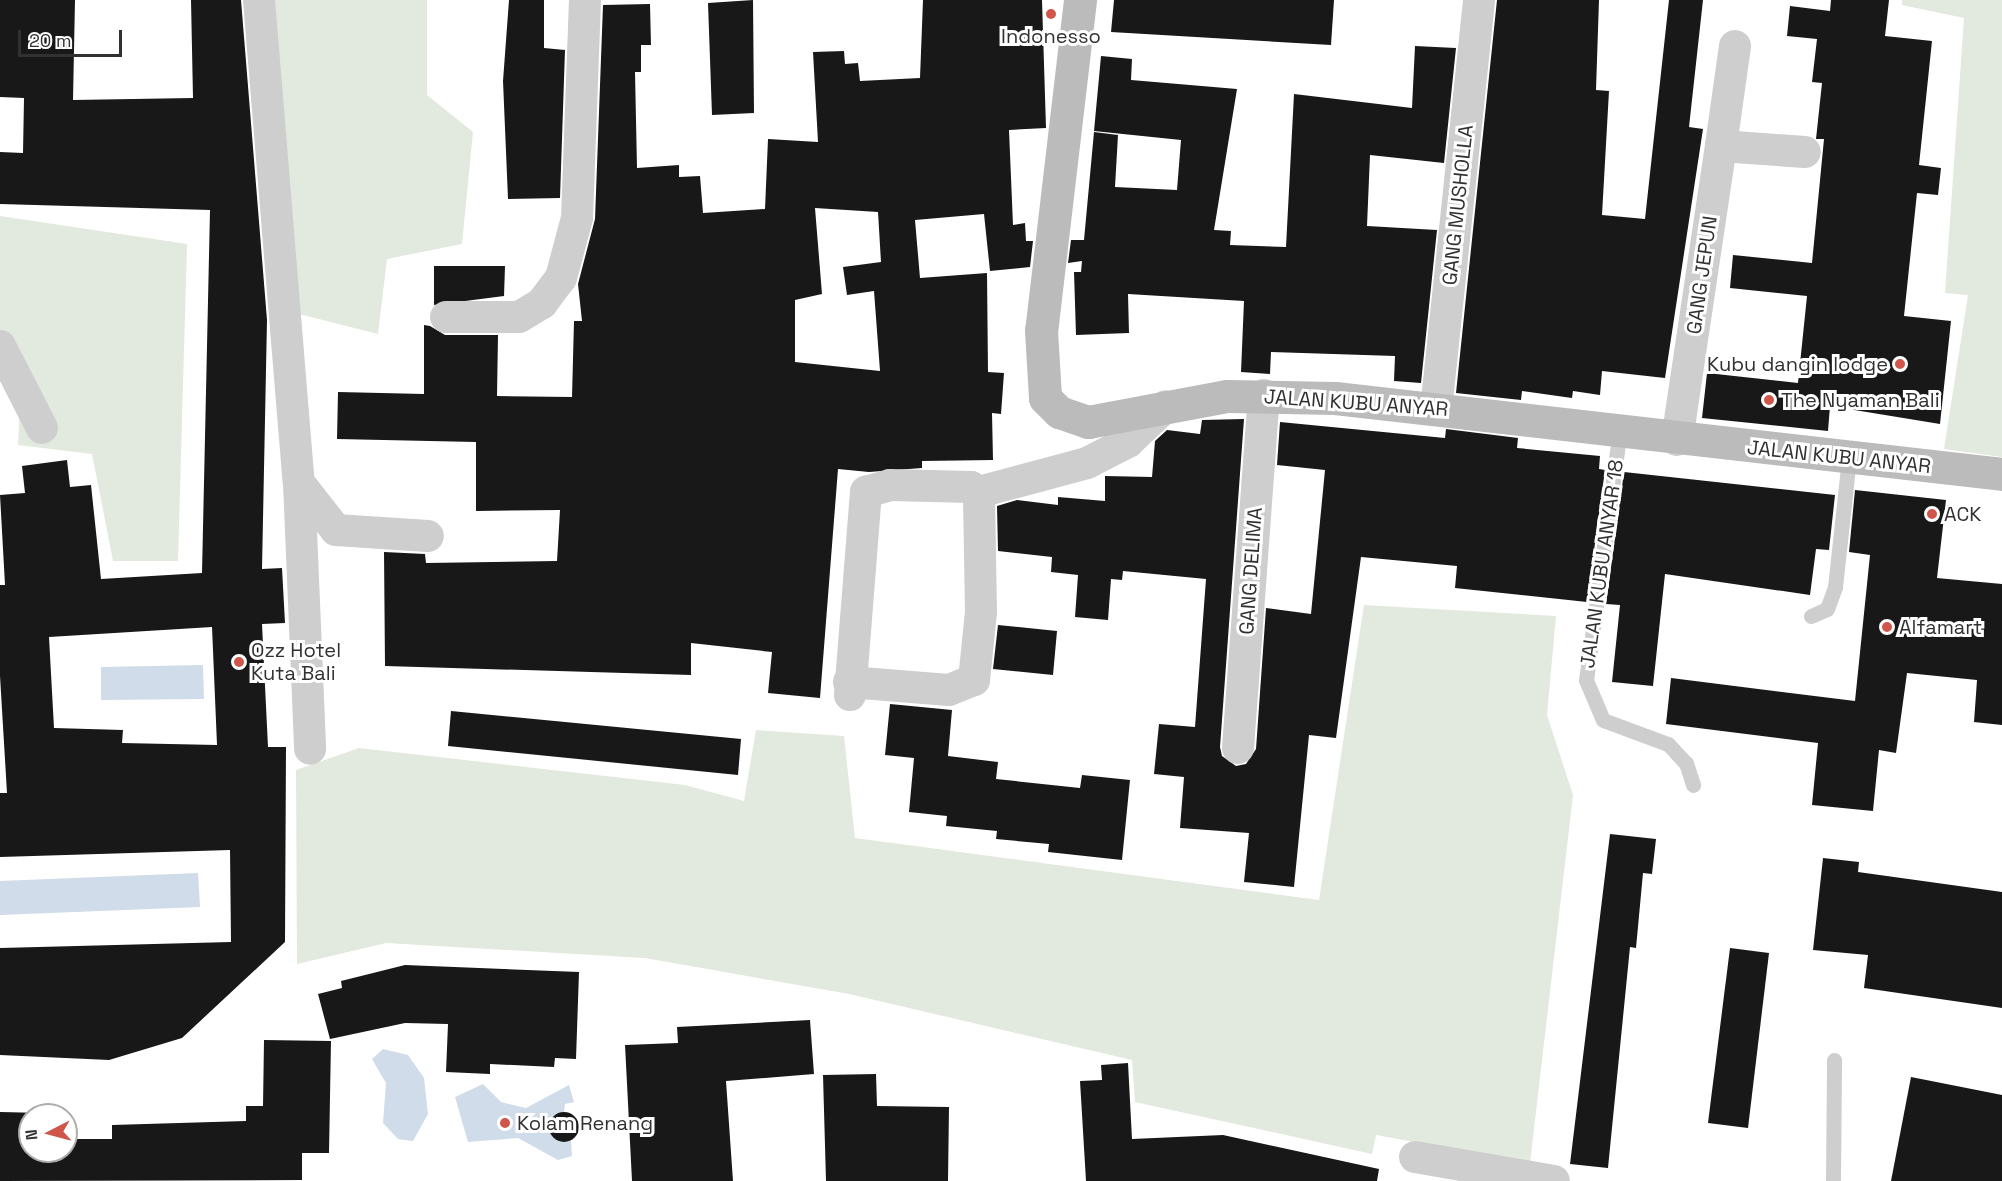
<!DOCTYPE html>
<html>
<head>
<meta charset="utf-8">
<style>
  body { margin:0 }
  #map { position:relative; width:2002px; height:1181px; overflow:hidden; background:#fff; font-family:"Space Grotesk",sans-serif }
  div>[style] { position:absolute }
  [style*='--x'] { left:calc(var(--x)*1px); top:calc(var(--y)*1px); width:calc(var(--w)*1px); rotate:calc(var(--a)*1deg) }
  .green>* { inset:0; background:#e2e9de }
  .water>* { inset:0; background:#d0dce9 }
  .building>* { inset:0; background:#181818 }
  .round { border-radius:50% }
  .lane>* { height:15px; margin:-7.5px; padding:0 7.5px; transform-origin:7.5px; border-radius:7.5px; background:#cecece }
  .street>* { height:32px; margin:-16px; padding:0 16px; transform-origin:16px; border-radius:16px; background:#cecece }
  .secondary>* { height:33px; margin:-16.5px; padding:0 16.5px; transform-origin:16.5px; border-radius:16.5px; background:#bbb }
  .dots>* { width:16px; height:16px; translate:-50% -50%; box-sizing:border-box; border:3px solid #fff; border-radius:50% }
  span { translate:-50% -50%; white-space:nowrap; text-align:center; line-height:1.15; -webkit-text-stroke:6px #fff; paint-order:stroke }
  .poi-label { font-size:20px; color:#313131 }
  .right { translate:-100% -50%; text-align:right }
  .left { translate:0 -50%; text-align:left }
  .street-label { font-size:20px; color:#313131 }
  .north { position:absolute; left:18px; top:1103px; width:60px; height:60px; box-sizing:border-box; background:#fff; border:2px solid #adadad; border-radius:50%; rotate:264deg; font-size:16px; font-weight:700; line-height:24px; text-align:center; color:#313131 }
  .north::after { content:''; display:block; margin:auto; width:21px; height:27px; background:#d0564b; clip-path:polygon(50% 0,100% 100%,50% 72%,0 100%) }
  .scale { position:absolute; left:18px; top:30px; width:104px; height:27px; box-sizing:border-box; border:3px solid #313131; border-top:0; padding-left:8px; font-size:18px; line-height:21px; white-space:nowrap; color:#313131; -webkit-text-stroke:4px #fff; paint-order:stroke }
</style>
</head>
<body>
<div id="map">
  <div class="green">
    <i style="clip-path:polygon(272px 0,427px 0,427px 95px,473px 132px,462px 244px,387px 259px,378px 334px,295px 313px)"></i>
    <i style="clip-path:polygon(1902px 0,2002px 0,2002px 457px,1944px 449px,1968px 295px,1945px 293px,1964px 18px,1902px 5px)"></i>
    <i style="clip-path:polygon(0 216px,187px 244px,178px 561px,113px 561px,92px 454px,18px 445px,22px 364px,0 344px)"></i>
    <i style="clip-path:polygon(1364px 605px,1556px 616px,1547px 715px,1573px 795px,1530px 1163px,1376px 1135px,1372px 1154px,1135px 1102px,1132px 1060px,849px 994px,645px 958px,386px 943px,297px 964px,296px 770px,359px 748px,685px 785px,744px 801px,756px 730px,844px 736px,855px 838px,1319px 900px)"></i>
  </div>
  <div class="water">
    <i style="clip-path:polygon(203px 665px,204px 699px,101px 700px,101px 667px)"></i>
    <i style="clip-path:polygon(198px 873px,200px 907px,0 915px,0 881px)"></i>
    <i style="clip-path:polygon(383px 1049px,408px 1055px,424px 1078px,428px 1114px,413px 1141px,398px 1139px,383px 1123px,386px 1083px,372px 1059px)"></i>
    <i style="clip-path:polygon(483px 1084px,501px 1102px,526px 1108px,569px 1085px,574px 1102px,565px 1104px,564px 1112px,549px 1127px,556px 1140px,571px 1141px,572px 1156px,558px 1160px,518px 1138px,468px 1142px,455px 1097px)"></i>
  </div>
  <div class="building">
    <i style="clip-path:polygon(evenodd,0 0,75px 0,73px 100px,193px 98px,191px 0,241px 0,267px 320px,262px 569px,282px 568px,285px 623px,262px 624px,268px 747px,286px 747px,285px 942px,182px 1038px,109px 1060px,0 1055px,0 948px,231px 942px,230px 850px,0 857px,0 793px,7px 793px,0 676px,0 585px,5px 585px,0 495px,25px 493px,22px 466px,67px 460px,70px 487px,91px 485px,101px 579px,202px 573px,210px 210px,0 204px,0 152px,23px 153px,24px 98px,0 97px,0 0,212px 627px,217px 745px,122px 743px,123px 730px,54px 728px,49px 637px,212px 627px)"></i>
    <i style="clip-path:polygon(509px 0,544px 0,544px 48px,565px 50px,560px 198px,508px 199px,503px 81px)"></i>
    <i style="clip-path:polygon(753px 0,754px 113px,712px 115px,708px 3px)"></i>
    <i style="clip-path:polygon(evenodd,923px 0,1042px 0,1046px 128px,1009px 130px,1013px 225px,1025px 223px,1026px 241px,1033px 241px,1030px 267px,990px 271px,984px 214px,915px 220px,920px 278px,987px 273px,988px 372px,1004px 373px,1001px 414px,992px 413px,993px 460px,922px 461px,922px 468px,869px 472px,838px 469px,820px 698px,768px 693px,772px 652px,691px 643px,691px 675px,385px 666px,384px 552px,425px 554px,426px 563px,557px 561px,560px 510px,476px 511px,476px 442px,337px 439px,338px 392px,424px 394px,424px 325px,430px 326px,445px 335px,498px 335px,497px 396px,572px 397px,574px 321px,582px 321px,578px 284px,595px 219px,603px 5px,650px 4px,651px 45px,641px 45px,641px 72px,635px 72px,637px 168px,679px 165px,679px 177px,700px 176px,703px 213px,765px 209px,768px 139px,818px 142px,813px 52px,844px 51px,845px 64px,858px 63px,860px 81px,920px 78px,923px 0,815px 208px,878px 212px,881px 262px,843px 267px,847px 295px,874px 291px,880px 371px,795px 362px,795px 300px,822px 294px,815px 208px)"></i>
    <i style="clip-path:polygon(1114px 0,1334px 0,1331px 45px,1111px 32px)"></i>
    <i style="clip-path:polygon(1497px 0,1599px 0,1596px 90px,1609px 91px,1602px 215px,1645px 219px,1669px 0,1703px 0,1689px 127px,1703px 129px,1665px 378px,1602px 371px,1600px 395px,1573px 391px,1572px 398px,1522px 391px,1521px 400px,1456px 393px)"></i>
    <i style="clip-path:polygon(1831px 0,1889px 0,1885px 36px,1932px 41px,1919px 165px,1941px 168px,1938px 195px,1917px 193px,1904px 316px,1951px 321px,1940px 424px,1830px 406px,1828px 431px,1702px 418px,1707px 373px,1798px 383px,1807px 296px,1730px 288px,1733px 255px,1812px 263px,1824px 139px,1816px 139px,1822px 83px,1812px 82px,1817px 39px,1787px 36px,1790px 6px,1830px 11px)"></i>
    <i style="clip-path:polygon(1415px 46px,1456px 48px,1444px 163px,1370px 155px,1367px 226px,1437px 230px,1421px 383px,1394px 381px,1395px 356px,1271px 352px,1270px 374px,1241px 372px,1244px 301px,1128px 294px,1129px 333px,1076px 335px,1074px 272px,1081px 272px,1082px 261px,1068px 263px,1071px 240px,1084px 240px,1094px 132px,1118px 135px,1115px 187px,1177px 190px,1181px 140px,1094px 131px,1101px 56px,1132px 59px,1131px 80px,1237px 89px,1214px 230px,1231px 231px,1230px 245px,1286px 247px,1294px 94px,1412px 108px)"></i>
    <i style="clip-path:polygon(434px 266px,505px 266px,504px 296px,434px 305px)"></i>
    <i style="clip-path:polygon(1244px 419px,1220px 747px,1222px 756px,1236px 766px,1246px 764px,1256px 749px,1266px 608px,1311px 614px,1325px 470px,1277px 465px,1280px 422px,1445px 438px,1446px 429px,1518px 438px,1517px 448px,1600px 456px,1599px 469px,1605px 470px,1587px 602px,1455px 588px,1457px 566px,1361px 557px,1336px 738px,1309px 735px,1294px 887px,1244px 882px,1249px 833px,1180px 828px,1184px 777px,1154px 774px,1159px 724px,1195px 727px,1206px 579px,1123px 571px,1122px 580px,1111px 579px,1108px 620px,1075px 617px,1078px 575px,1051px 572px,1052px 557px,998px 551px,997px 506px,1017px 500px,1058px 505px,1058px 497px,1105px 501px,1105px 476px,1152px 477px,1155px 441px,1167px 430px,1200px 434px,1202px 420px)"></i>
    <i style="clip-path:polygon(1624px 472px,1835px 495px,1829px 550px,1816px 549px,1810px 595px,1665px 574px,1653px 686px,1612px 682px,1620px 605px,1606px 604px)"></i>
    <i style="clip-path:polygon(1855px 490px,1946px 500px,1937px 578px,2002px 584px,2002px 725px,1974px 722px,1977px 680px,1907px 673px,1896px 753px,1879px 750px,1873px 811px,1812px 805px,1818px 743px,1666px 724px,1671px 678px,1855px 701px,1870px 555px,1849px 552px)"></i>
    <i style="clip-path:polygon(998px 625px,1057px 631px,1053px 675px,993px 669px)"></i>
    <i style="clip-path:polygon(890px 704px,952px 710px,948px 756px,998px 762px,996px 779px,1080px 788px,1082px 775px,1130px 780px,1122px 860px,1048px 852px,1049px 844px,996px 839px,997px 831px,946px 826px,947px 816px,909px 812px,914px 758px,885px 755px)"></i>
    <i style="clip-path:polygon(451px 711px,741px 739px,738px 775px,448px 746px)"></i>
    <i style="clip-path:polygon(1610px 834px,1656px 839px,1652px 874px,1643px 873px,1636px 948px,1630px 947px,1608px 1168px,1570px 1164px)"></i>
    <i style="clip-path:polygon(1823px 858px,1859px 862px,1858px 872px,2002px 892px,2002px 1008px,1864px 988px,1868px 955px,1813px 950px)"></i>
    <i style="clip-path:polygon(1730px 948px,1769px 953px,1748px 1128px,1708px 1123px)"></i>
    <i style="clip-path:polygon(405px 965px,579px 972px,576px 1059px,555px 1058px,554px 1067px,490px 1064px,490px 1074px,446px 1072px,448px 1024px,405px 1023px,330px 1039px,318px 994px,342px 988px,341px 981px)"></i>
    <i style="clip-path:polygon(810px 1020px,814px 1074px,726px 1081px,733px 1181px,632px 1181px,625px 1045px,678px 1043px,677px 1027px)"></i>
    <i style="clip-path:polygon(264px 1040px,331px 1041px,329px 1153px,302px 1153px,302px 1180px,0 1181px,0 1112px,44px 1113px,30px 1115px,30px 1151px,66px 1151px,66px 1139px,112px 1139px,112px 1125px,246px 1121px,246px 1106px,263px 1106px)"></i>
    <i style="clip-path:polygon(1128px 1063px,1132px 1139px,1223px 1135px,1379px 1169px,1377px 1181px,1086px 1181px,1080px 1081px,1102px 1080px,1101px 1065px)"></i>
    <i style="clip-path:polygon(876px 1074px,877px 1106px,949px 1107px,948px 1181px,826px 1181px,823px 1075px)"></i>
    <i style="clip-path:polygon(1911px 1077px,2002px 1095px,2002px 1181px,1891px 1181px)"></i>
    <i class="round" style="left:549px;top:1112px;width:30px;height:30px"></i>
  </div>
  <div class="lane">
    <i style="--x:1620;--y:429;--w:253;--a:97.7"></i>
    <i style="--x:1586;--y:680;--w:43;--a:67"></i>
    <i style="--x:1603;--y:720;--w:69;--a:20.3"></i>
    <i style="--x:1668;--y:744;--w:26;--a:47"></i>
    <i style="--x:1686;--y:763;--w:23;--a:72"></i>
    <i style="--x:1811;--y:616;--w:17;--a:-24"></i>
    <i style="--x:1827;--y:609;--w:23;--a:-70"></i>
    <i style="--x:1835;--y:587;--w:130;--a:-83.8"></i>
    <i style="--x:1833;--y:1181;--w:121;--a:-89.5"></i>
  </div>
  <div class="street">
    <i style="--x:259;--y:0;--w:485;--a:85.3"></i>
    <i style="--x:299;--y:483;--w:266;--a:87.6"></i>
    <i style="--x:1735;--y:46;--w:101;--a:98"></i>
    <i style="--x:1721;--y:146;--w:84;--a:4.1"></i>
    <i style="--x:446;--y:317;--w:73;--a:0"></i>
    <i style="--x:519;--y:317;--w:27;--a:-31"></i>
    <i style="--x:542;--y:303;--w:31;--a:-53"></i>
    <i style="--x:561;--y:278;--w:62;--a:-75.1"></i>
    <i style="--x:577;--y:218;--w:218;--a:-87.9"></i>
    <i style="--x:0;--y:346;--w:92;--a:62.9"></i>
    <i style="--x:1436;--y:410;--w:412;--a:-84"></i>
    <i style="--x:1677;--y:440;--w:297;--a:-81.5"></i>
    <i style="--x:299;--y:483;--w:60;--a:51.8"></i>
    <i style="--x:336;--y:530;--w:92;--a:3.7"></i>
    <i style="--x:849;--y:682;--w:100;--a:4.6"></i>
    <i style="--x:949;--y:690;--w:27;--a:-22"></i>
    <i style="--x:974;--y:680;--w:68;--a:-84.1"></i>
    <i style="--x:981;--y:612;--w:120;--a:-91"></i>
    <i style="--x:850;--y:695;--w:204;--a:-85.5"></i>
    <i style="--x:866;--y:492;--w:25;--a:-16"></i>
    <i style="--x:890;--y:485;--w:81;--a:1.4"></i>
    <i style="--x:971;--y:487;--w:9;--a:32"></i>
    <i style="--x:979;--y:492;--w:112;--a:-15"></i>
    <i style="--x:1087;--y:463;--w:46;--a:-27.1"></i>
    <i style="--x:1128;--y:442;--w:52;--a:-43.5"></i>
    <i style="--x:1238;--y:748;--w:354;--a:-85.8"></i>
    <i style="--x:1415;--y:1157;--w:141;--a:9.8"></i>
  </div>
  <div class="secondary">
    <i style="--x:1080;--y:0;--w:332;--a:96.7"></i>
    <i style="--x:1041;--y:330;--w:68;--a:86.6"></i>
    <i style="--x:1045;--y:398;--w:20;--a:45"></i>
    <i style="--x:1059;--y:412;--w:31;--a:19"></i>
    <i style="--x:1088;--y:422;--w:141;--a:-10.6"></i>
    <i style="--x:1227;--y:396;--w:108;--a:1.1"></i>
    <i style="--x:1335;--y:398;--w:671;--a:6.5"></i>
  </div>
  <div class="dots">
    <i style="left:1051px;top:14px;background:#d0564b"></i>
    <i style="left:1900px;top:364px;background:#d0564b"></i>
    <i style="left:1769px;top:400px;background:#d0564b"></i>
    <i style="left:1932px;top:514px;background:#d0564b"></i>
    <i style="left:1887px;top:627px;background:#d0564b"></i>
    <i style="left:239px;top:662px;background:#d0564b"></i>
    <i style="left:505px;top:1123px;background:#d0564b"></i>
  </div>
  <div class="poi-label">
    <span style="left:1051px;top:36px">Indonesso</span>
    <span class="right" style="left:1888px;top:364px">Kubu dangin lodge</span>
    <span class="left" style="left:1781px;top:400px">The Nyaman Bali</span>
    <span class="left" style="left:1944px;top:514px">ACK</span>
    <span class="left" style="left:1899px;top:627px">Alfamart</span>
    <span class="left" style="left:251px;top:662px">Ozz Hotel<br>Kuta Bali</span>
    <span class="left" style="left:517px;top:1123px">Kolam Renang</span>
  </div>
  <div class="street-label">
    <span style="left:1458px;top:205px;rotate:-84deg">GANG MUSHOLLA</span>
    <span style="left:1702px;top:275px;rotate:-82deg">GANG JEPUN</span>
    <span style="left:1356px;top:403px;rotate:4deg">JALAN KUBU ANYAR</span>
    <span style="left:1839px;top:457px;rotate:6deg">JALAN KUBU ANYAR</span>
    <span style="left:1602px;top:564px;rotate:-82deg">JALAN KUBU ANYAR 18</span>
    <span style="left:1251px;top:571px;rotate:-86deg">GANG DELIMA</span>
  </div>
  <div class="north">N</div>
  <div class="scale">20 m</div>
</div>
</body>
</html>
